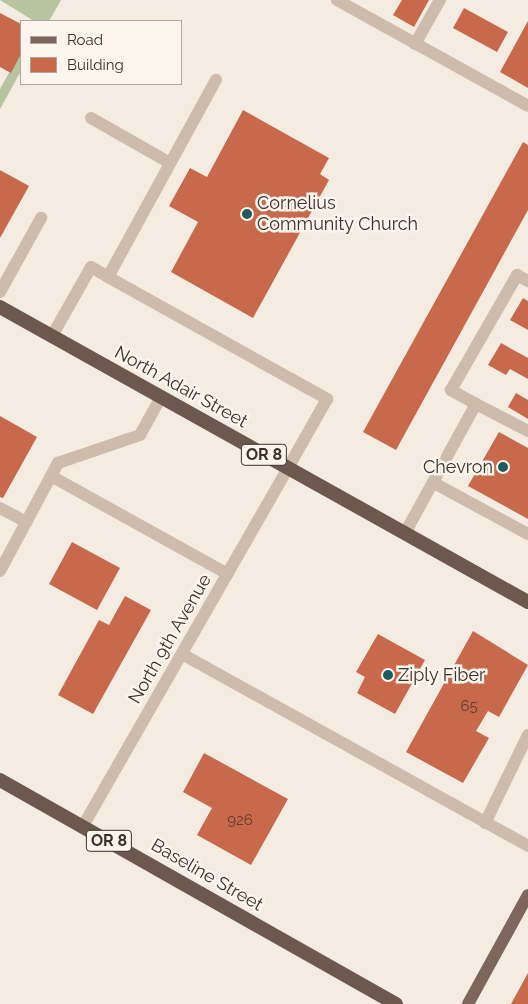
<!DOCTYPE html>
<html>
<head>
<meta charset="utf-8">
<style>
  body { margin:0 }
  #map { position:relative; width:528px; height:1004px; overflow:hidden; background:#f4ebe1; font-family:Raleway,sans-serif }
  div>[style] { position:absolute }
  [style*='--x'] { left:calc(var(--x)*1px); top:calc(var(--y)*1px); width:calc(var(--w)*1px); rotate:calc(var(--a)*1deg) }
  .green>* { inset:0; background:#b8c4a0 }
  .building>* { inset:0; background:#c8694b }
  .service>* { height:12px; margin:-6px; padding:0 6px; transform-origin:6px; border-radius:6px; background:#cdbbac }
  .minor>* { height:12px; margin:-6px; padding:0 6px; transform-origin:6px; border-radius:6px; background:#cdbbac }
  .primary>* { height:12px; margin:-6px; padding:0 6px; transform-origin:6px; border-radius:6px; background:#7d675c }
  .trunk>* { height:14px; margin:-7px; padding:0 7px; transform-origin:7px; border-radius:7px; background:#6c584f }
  .dots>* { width:14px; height:14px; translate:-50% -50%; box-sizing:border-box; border:2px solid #fbf5ee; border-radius:50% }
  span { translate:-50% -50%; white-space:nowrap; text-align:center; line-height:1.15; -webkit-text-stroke:5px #fbf5ee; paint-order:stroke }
  .number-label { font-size:15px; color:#5e3e33 }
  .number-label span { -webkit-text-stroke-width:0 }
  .shield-label span { padding:1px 4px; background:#fbf5ee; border:1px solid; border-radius:4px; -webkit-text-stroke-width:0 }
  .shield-label { font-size:16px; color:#3b302b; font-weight:700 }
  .poi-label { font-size:18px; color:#3b302b }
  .left { translate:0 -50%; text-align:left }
  .right { translate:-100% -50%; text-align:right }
  .street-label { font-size:18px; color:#3b302b }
  .legend { position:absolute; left:20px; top:20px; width:162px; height:65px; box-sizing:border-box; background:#fbf5ee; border:1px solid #aea6a0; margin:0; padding:6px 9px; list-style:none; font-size:15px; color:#3b302b }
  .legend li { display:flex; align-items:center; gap:10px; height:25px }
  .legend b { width:25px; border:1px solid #aea6a0 }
</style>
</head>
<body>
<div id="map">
  <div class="green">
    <i style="clip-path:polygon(0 0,61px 0,49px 21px,34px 21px)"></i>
    <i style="clip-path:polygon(21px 51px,21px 71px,0 109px,0 89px)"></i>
  </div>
  <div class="building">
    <i style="clip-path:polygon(402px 0,429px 0,414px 27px,393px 15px)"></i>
    <i style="clip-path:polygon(464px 8px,508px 32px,497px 52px,453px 28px)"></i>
    <i style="clip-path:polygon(0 13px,21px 24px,21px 54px,11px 73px,0 67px)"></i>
    <i style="clip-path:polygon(528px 21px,528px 88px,500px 72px)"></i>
    <i style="clip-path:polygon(243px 110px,329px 158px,320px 174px,329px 180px,253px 318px,171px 272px,198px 222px,169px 206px,190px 168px,207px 177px)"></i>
    <i style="clip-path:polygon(523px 142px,528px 145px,528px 210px,396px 450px,363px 432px)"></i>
    <i style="clip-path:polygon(0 170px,29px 186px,0 238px)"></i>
    <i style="clip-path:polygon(523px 298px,528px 301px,528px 330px,510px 320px)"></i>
    <i style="clip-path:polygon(501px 343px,528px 358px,528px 379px,510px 369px,506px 375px,488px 365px)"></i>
    <i style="clip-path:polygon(516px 393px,528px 400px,528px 419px,508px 407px)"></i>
    <i style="clip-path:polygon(0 416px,37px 437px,3px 498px,0 497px)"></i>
    <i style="clip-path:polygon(499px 432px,528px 448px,528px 519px,468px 486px)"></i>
    <i style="clip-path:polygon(72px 542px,120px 568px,97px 610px,49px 584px)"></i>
    <i style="clip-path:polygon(125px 596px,151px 610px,93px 714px,58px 695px,99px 620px,109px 625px)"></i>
    <i style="clip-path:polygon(473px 631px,528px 665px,499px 717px,488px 711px,476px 731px,489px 738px,463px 783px,406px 752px)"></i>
    <i style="clip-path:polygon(378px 634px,425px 660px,395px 714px,357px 693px,365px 677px,356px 672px)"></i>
    <i style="clip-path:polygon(204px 753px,288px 799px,251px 865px,197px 835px,212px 808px,183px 792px)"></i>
    <i style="clip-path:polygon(528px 973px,528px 1004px,511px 1004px)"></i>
  </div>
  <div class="service">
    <i style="--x:337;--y:0;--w:218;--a:29"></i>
    <i style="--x:415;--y:44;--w:51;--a:-60.4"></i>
    <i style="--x:91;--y:118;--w:91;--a:29.7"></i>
    <i style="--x:108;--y:277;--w:225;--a:-61.3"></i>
    <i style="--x:0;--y:292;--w:85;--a:-61"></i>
    <i style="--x:52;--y:336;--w:79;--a:-60.5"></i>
    <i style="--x:91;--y:267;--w:20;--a:30"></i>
    <i style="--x:108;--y:277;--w:251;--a:29.1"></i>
    <i style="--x:327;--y:399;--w:79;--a:119.5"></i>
    <i style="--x:476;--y:404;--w:29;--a:-151"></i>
    <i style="--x:451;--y:390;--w:133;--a:-60.1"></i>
    <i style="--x:517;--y:275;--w:13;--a:29"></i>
    <i style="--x:51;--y:476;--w:202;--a:29"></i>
    <i style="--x:434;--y:483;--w:107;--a:28.5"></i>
    <i style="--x:0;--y:508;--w:30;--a:28"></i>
    <i style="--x:405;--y:533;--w:147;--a:-61.2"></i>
    <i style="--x:476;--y:404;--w:59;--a:27.4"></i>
    <i style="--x:0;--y:571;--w:123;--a:-61.8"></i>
    <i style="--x:58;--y:463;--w:87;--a:-18.9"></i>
    <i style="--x:140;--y:435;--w:43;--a:-61.1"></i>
    <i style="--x:182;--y:654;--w:396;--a:29"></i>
    <i style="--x:485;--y:823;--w:98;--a:-64"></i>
  </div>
  <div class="minor">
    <i style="--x:83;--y:826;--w:413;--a:-60.2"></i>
  </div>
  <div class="primary">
    <i style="--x:468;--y:1004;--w:124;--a:-61.2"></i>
  </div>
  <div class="trunk">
    <i style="--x:0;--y:307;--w:605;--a:29.19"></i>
    <i style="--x:0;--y:780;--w:455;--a:29.5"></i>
  </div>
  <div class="dots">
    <i style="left:247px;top:214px;background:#1f5a5e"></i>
    <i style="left:503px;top:467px;background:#1f5a5e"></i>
    <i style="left:388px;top:675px;background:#1f5a5e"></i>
  </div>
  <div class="number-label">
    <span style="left:469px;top:707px">65</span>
    <span style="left:240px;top:821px">926</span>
  </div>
  <div class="shield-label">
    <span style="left:264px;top:455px">OR 8</span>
    <span style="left:109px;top:841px">OR 8</span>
  </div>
  <div class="poi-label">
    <span class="left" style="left:257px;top:214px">Cornelius<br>Community Church</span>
    <span class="right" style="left:493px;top:467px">Chevron</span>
    <span class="left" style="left:398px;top:675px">Ziply Fiber</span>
  </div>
  <div class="street-label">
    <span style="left:181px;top:387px;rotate:29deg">North Adair Street</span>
    <span style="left:170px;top:639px;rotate:-60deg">North 9th Avenue</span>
    <span style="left:207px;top:875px;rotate:30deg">Baseline Street</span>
  </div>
  <ul class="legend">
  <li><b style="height:6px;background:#7d675c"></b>Road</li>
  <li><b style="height:14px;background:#c8694b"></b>Building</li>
  </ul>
</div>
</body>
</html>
